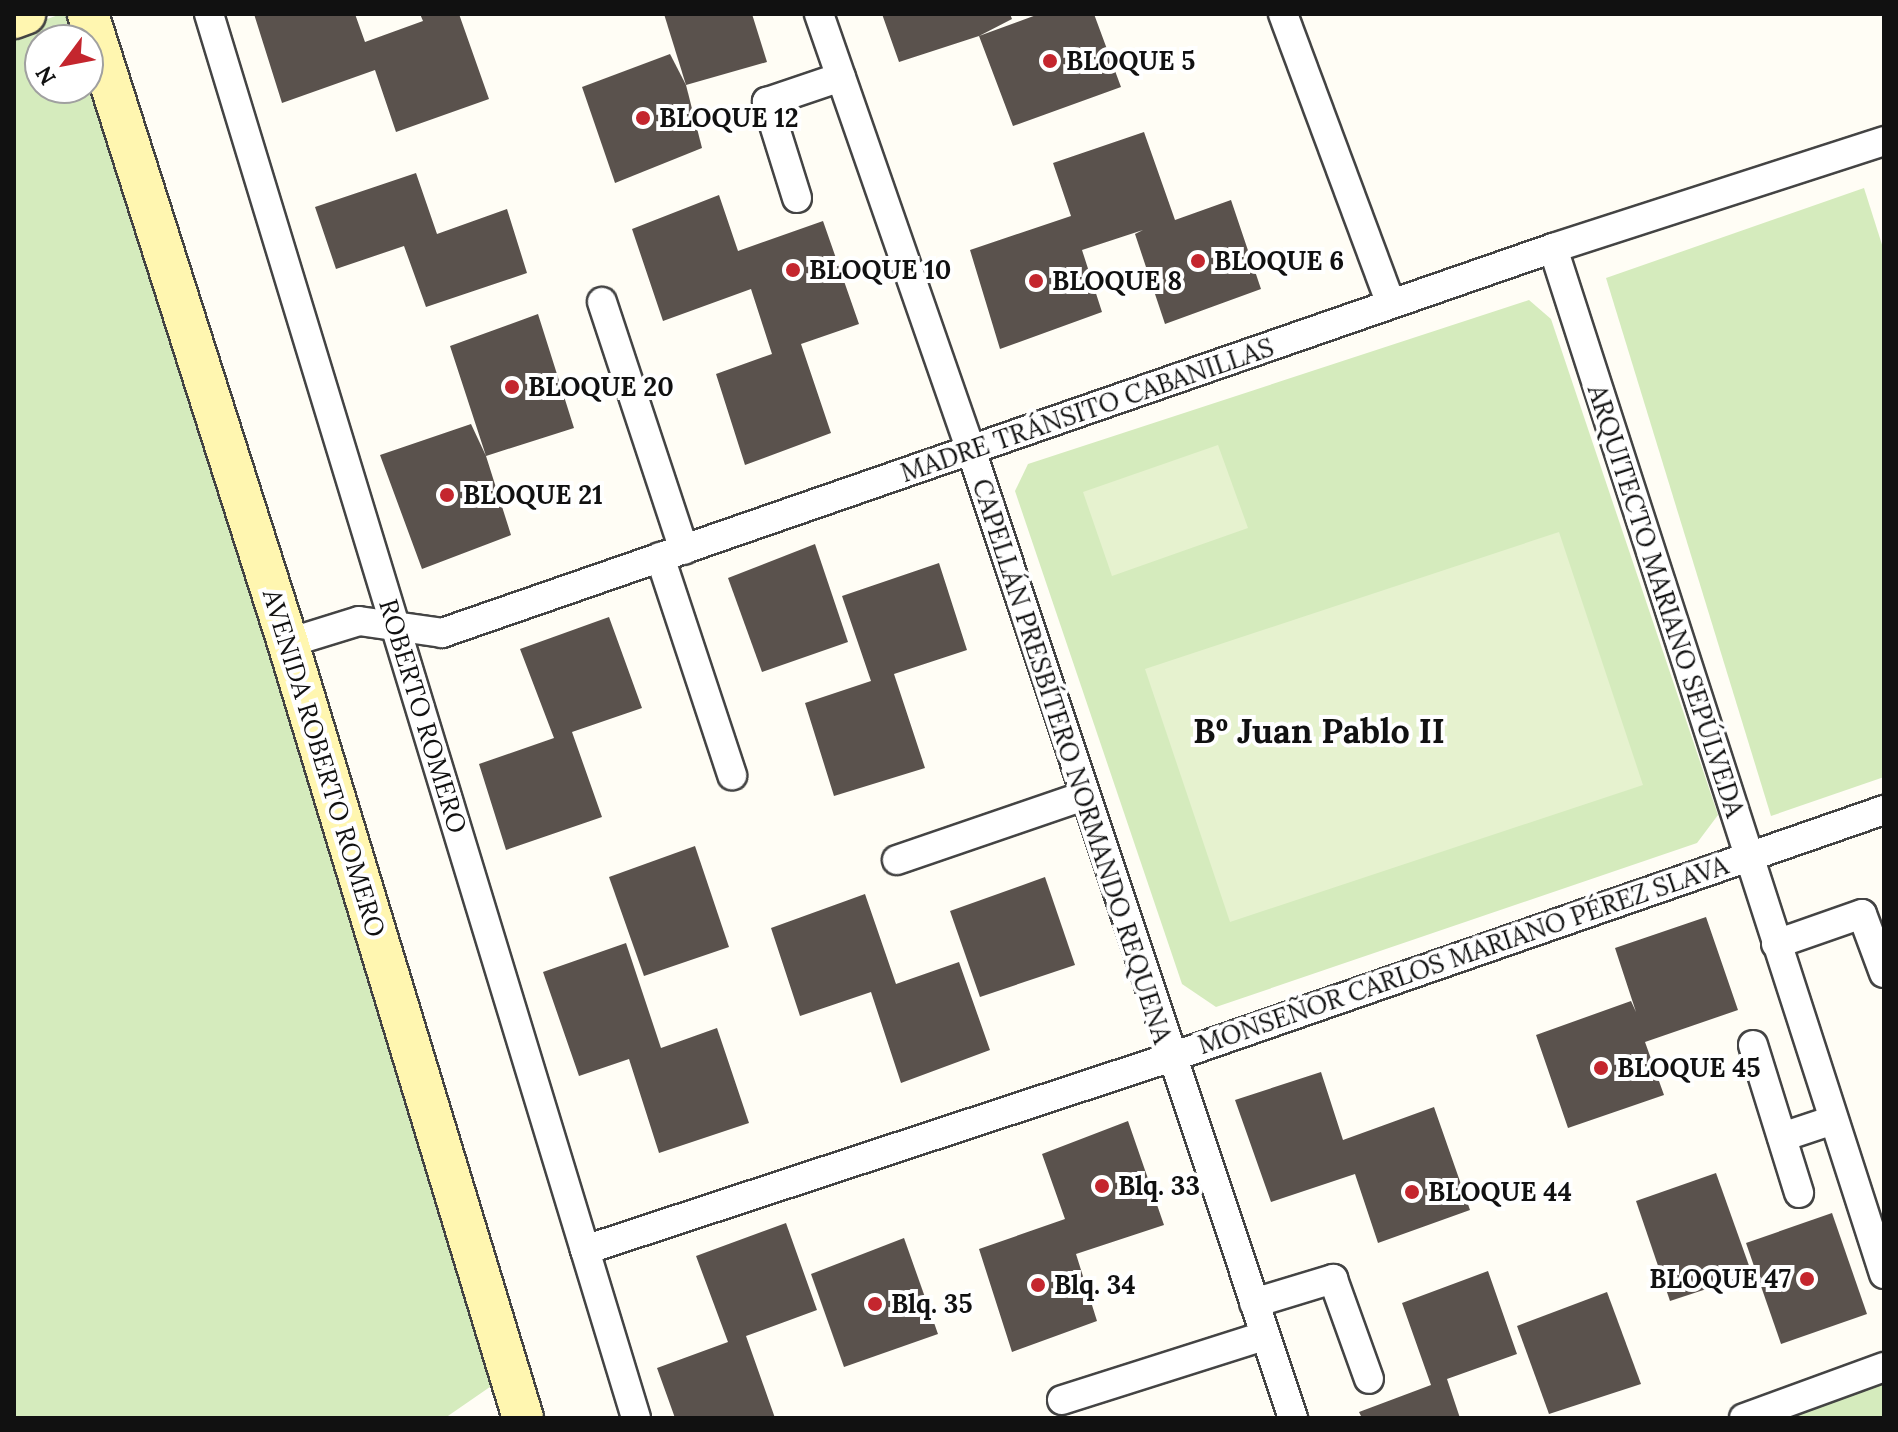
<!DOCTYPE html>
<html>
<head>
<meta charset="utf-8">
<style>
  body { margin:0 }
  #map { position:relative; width:1898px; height:1432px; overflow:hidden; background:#fffdf5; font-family:Lora,serif }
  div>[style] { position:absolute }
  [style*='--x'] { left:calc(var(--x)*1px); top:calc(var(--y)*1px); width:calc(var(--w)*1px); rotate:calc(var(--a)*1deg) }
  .green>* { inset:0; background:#d5ebbd }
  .pitch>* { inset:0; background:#e6f2cf }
  .building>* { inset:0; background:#5a524d }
  .roads { filter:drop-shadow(2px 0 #444) drop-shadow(-2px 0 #444) drop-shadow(0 2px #444) drop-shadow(0 -2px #444) }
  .minor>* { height:28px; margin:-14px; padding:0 14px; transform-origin:14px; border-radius:14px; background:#fff }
  .secondary>* { height:40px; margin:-20px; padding:0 20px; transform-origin:20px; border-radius:20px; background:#fff6b0 }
  .dots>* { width:22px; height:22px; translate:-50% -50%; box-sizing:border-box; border:4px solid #fff; border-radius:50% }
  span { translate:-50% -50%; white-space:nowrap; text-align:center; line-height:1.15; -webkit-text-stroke:8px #fff; paint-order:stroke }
  .poi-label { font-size:26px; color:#111; font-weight:700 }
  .left { translate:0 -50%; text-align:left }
  .right { translate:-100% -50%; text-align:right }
  .street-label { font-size:26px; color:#111 }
  .district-label { font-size:34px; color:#111; font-weight:700 }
  .frame { position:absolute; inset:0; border:16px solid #111; pointer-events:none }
  .north { position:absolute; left:24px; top:24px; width:80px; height:80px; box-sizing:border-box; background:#fff; border:2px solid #a0a0a0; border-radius:50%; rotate:238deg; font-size:22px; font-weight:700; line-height:32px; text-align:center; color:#111 }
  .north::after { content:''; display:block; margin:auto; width:28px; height:36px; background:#c4262e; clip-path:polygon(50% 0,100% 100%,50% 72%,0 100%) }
</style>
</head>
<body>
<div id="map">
  <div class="green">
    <i style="clip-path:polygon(61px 14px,74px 14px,82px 40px,40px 40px,40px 88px,88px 88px,88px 59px,500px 1380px,445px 1418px,14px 1418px,14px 31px)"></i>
    <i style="clip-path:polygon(1864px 188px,1884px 251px,1884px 777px,1771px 816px,1606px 278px)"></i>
    <i style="clip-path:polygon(1529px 300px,1551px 319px,1718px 815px,1697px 843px,1216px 1007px,1182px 984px,1015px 491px,1028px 464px)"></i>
    <i style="clip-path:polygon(1884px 1375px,1884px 1418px,1766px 1418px)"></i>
  </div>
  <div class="pitch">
    <i style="clip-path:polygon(1218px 445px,1248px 528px,1112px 576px,1083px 492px)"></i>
    <i style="clip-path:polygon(1559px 532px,1643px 785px,1230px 922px,1145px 669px)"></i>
  </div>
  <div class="building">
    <i style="clip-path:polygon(254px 14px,355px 14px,365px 42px,423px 21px,420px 14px,459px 14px,489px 99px,396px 132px,375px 70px,282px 103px)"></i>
    <i style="clip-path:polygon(664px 14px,752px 14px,767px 62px,686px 85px)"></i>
    <i style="clip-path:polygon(882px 14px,1010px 14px,1012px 19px,979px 36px,1039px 14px,1094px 14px,1121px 87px,1013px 126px,979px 36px,899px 62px)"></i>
    <i style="clip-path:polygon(670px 54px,686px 85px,702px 148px,615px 183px,582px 87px)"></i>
    <i style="clip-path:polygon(1144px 132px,1175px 220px,1231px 200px,1261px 289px,1165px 324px,1135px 234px,1143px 230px,1082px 250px,1102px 312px,1000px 349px,970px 250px,1071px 216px,1053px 163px)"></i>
    <i style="clip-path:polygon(416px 173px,437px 234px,507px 209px,527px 273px,426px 307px,404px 246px,336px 269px,315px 207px)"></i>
    <i style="clip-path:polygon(719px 195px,738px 251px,823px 221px,859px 324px,801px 344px,831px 433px,745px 465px,716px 374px,772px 354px,751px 289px,663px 321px,632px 229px)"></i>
    <i style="clip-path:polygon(538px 314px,574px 428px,486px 456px,511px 535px,422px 569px,380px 455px,471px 424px,486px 456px,450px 346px)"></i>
    <i style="clip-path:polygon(815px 544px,848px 642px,762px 672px,728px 578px)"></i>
    <i style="clip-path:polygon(939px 563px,967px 650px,894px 674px,925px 768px,834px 796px,805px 703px,871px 681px,842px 596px)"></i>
    <i style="clip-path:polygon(609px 617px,642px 708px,572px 732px,602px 817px,506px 850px,479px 764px,554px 738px,520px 649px)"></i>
    <i style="clip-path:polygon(695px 846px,729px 947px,644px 976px,609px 877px)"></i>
    <i style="clip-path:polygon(1045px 877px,1075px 965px,980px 997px,950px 911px)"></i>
    <i style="clip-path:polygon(865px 894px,896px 984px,959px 962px,990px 1050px,901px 1083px,871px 992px,800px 1016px,771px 928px)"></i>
    <i style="clip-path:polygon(1706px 917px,1738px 1010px,1645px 1042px,1664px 1095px,1568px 1128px,1536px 1035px,1631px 1001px,1636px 1012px,1615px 948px)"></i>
    <i style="clip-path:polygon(626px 943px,661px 1048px,717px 1028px,749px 1123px,659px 1153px,629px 1059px,579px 1076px,543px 972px)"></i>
    <i style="clip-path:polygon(1321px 1072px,1343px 1140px,1434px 1107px,1470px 1210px,1378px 1243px,1355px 1174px,1271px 1202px,1235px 1100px)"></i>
    <i style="clip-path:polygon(1128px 1121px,1164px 1225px,1076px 1254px,1097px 1321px,1012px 1352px,979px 1249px,1065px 1219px,1042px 1154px)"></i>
    <i style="clip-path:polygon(1716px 1173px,1752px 1274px,1670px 1301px,1636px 1201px)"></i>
    <i style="clip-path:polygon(1832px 1213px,1867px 1314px,1781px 1344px,1746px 1243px)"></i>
    <i style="clip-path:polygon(786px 1223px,817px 1310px,746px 1336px,775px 1418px,675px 1418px,657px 1368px,728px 1342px,696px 1256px)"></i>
    <i style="clip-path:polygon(904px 1238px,938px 1334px,844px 1367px,811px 1274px)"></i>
    <i style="clip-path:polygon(1488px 1271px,1517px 1354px,1447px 1379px,1460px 1418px,1362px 1418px,1359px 1412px,1431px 1385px,1402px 1303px)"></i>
    <i style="clip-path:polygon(1607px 1292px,1641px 1384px,1549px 1414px,1517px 1326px)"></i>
  </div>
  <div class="roads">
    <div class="minor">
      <i style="--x:209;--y:14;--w:1467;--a:73.08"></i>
      <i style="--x:819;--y:14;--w:462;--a:70.8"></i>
      <i style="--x:971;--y:450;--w:1020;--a:71.6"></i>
      <i style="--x:1283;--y:14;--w:309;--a:69.6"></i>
      <i style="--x:797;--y:198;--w:101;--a:-107.4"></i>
      <i style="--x:767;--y:102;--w:78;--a:-18.7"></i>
      <i style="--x:1553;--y:248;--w:1078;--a:72.12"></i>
      <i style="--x:602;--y:302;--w:261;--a:71.7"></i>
      <i style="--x:660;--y:557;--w:230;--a:71.7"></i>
      <i style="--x:288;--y:643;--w:74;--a:-17.2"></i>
      <i style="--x:359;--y:621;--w:84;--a:8.2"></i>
      <i style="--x:442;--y:633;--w:1176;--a:-19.11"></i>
      <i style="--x:1553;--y:248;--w:348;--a:-17.9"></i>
      <i style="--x:897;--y:860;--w:198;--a:-18.9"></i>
      <i style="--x:1776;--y:944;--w:91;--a:-19.2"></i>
      <i style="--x:1862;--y:914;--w:63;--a:69.6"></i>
      <i style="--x:1753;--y:1045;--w:155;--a:72.7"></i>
      <i style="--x:1782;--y:1137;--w:54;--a:-18.4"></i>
      <i style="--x:585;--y:1250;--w:615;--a:-18.2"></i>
      <i style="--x:1169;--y:1058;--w:757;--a:-19.13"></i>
      <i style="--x:1254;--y:1303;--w:83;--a:-16.9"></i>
      <i style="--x:1333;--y:1279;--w:106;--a:70.2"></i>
      <i style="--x:1062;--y:1400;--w:212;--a:-17.6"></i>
      <i style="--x:1744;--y:1418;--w:149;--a:-20"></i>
    </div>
    <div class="secondary">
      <i style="--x:88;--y:14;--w:660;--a:72.36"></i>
      <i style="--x:288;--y:643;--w:810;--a:73.13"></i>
      <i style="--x:14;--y:18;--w:12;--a:-20"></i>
    </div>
  </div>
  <div class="dots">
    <i style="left:1050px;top:61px;background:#c4262e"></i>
    <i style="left:643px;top:118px;background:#c4262e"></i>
    <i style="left:1198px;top:261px;background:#c4262e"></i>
    <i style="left:793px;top:270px;background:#c4262e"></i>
    <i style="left:1036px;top:281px;background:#c4262e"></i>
    <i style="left:512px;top:387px;background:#c4262e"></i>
    <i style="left:447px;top:495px;background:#c4262e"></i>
    <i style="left:1601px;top:1068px;background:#c4262e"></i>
    <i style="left:1102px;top:1186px;background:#c4262e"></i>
    <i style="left:1412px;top:1192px;background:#c4262e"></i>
    <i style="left:1807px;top:1279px;background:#c4262e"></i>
    <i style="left:1038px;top:1285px;background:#c4262e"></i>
    <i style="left:875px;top:1304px;background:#c4262e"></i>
  </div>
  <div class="poi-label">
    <span class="left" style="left:1066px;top:61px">BLOQUE 5</span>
    <span class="left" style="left:659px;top:118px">BLOQUE 12</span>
    <span class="left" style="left:1214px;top:261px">BLOQUE 6</span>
    <span class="left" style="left:809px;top:270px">BLOQUE 10</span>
    <span class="left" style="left:1052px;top:281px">BLOQUE 8</span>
    <span class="left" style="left:528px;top:387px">BLOQUE 20</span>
    <span class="left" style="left:463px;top:495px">BLOQUE 21</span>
    <span class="left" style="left:1617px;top:1068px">BLOQUE 45</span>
    <span class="left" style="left:1118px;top:1186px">Blq. 33</span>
    <span class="left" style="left:1428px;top:1192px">BLOQUE 44</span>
    <span class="right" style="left:1791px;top:1279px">BLOQUE 47</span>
    <span class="left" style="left:1054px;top:1285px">Blq. 34</span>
    <span class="left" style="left:891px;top:1304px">Blq. 35</span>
  </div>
  <div class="street-label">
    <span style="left:1087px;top:410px;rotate:-19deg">MADRE TRÁNSITO CABANILLAS</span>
    <span style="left:1666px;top:601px;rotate:72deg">ARQUITECTO MARIANO SEPÚLVEDA</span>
    <span style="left:423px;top:716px;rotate:73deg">ROBERTO ROMERO</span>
    <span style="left:1072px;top:761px;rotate:72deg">CAPELLÁN PRESBÍTERO NORMANDO REQUENA</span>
    <span style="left:324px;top:763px;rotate:73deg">AVENIDA ROBERTO ROMERO</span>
    <span style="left:1463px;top:955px;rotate:-19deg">MONSEÑOR CARLOS MARIANO PÉREZ SLAVA</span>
  </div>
  <div class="district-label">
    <span style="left:1319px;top:731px">Bº Juan Pablo II</span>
  </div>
  <div class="frame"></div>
  <div class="north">N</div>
</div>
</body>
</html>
